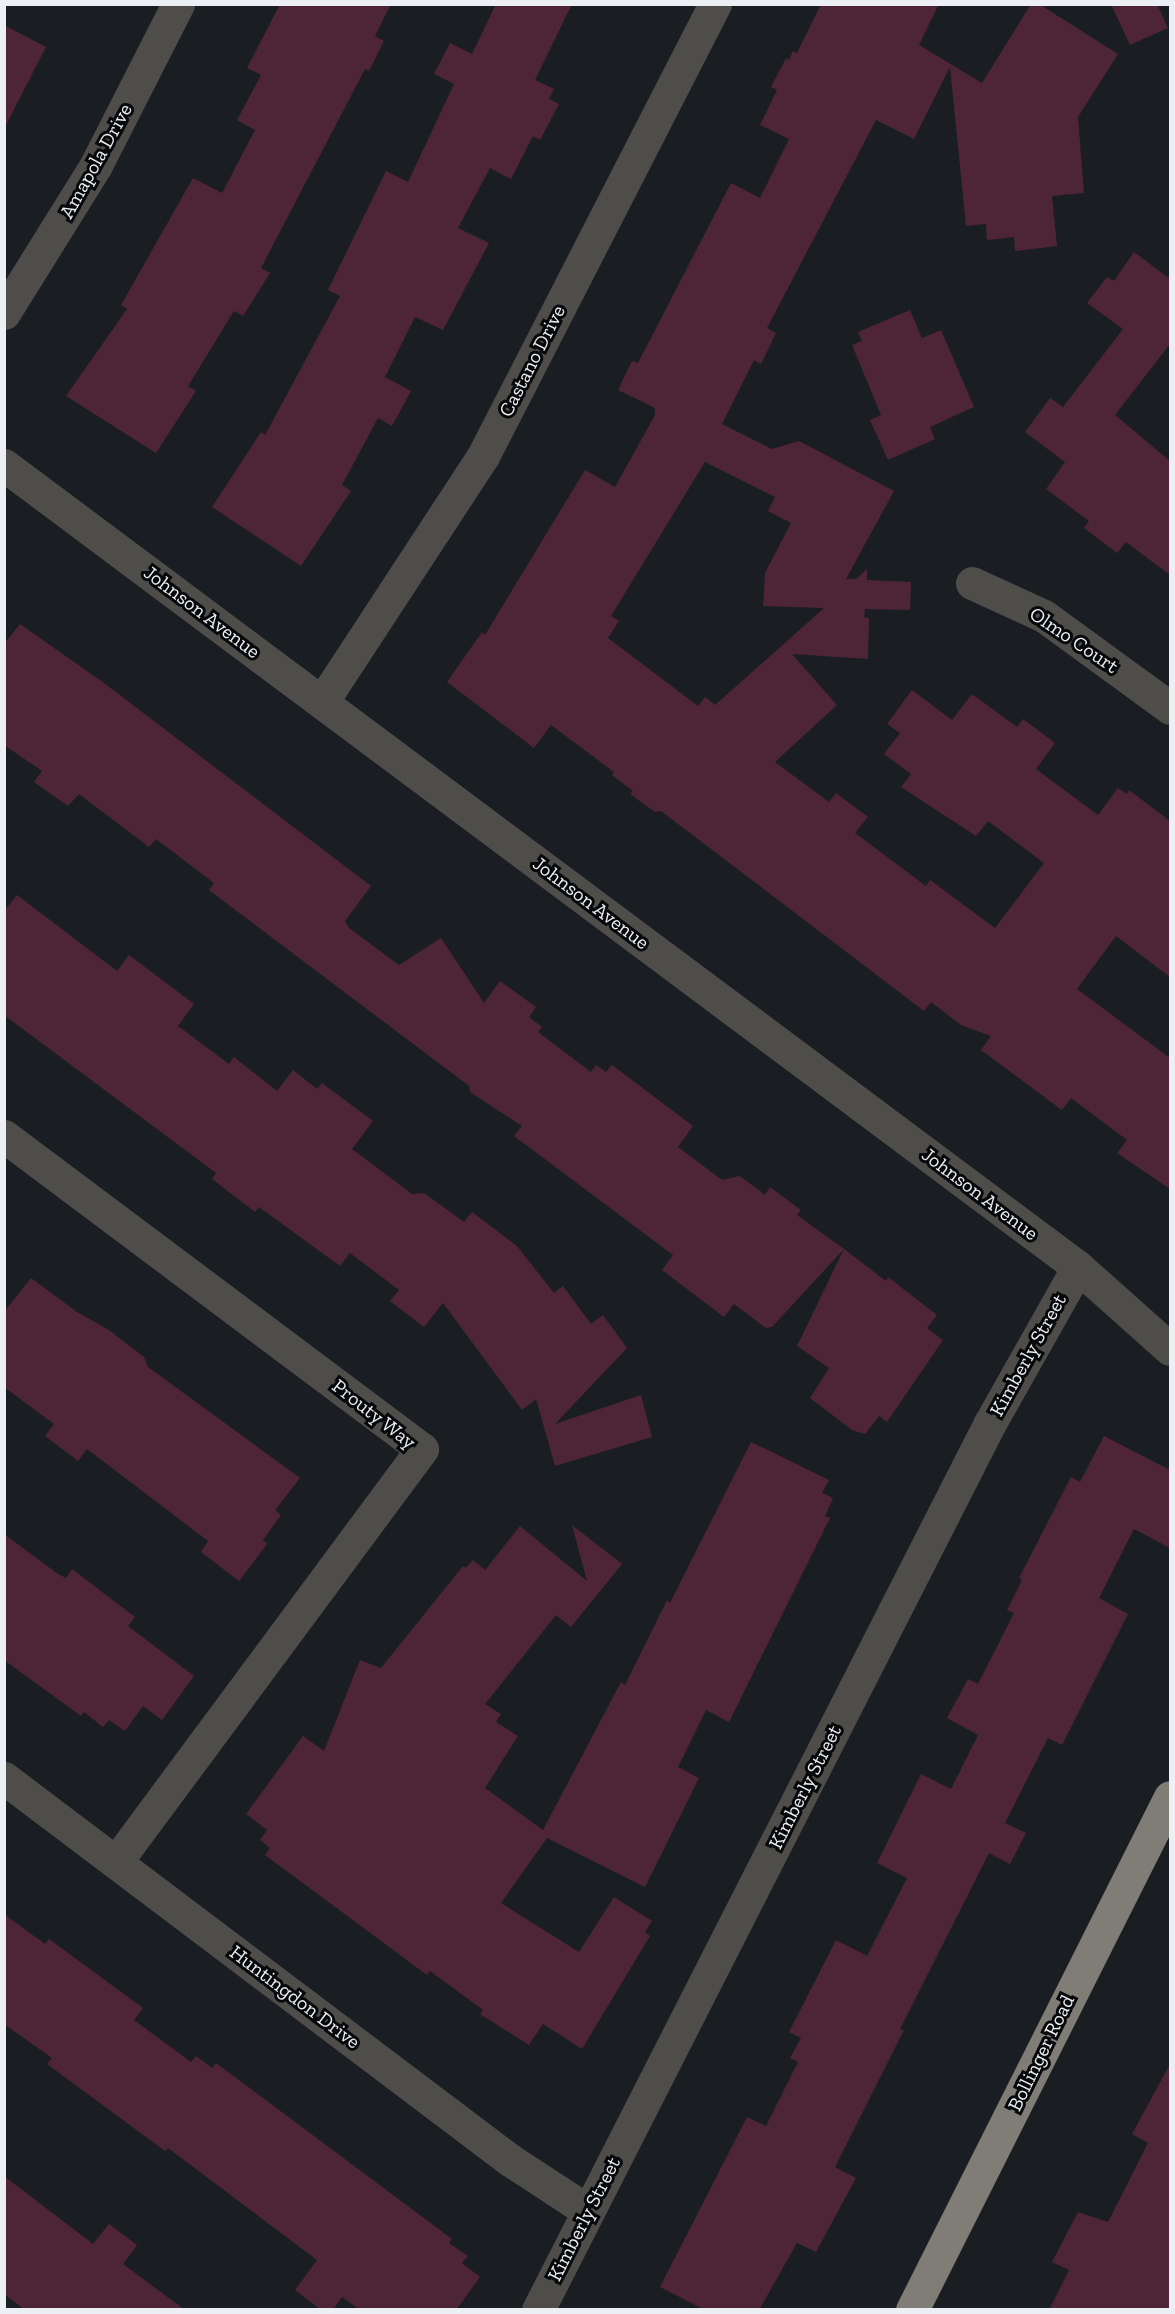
<!DOCTYPE html>
<html>
<head>
<meta charset="utf-8">
<style>
  body { margin:0 }
  #map { position:relative; width:1175px; height:2314px; overflow:hidden; background:#1a1e23; font-family:"Zilla Slab",serif }
  div>[style] { position:absolute }
  [style*='--x'] { left:calc(var(--x)*1px); top:calc(var(--y)*1px); width:calc(var(--w)*1px); rotate:calc(var(--a)*1deg) }
  .building>* { inset:0; background:#4e2534 }
  .minor>* { height:33px; margin:-16.5px; padding:0 16.5px; transform-origin:16.5px; border-radius:16.5px; background:#4f4d4a }
  .major>* { height:33px; margin:-16.5px; padding:0 16.5px; transform-origin:16.5px; border-radius:16.5px; background:#807c76 }
  span { translate:-50% -50%; white-space:nowrap; text-align:center; line-height:1.15; -webkit-text-stroke:6px #06080a; paint-order:stroke }
  .street-label { font-size:20px; color:#eceff3 }
  .frame { position:absolute; inset:0; border:6px solid #eceff3; pointer-events:none }
</style>
</head>
<body>
<div id="map">
  <div class="building">
    <i style="clip-path:polygon(280px 4px,391px 4px,375px 36px,384px 41px,369px 71px,365px 69px,261px 268px,270px 273px,243px 316px,234px 311px,188px 386px,196px 391px,156px 453px,66px 396px,127px 309px,121px 305px,193px 178px,222px 193px,255px 130px,237px 120px,261px 75px,247px 68px)"></i>
    <i style="clip-path:polygon(496px 4px,572px 4px,535px 80px,554px 89px,549px 99px,559px 104px,540px 140px,533px 136px,511px 179px,490px 168px,458px 228px,489px 243px,443px 330px,415px 317px,385px 377px,411px 391px,392px 426px,378px 418px,342px 485px,351px 491px,301px 566px,212px 507px,261px 432px,265px 435px,340px 296px,328px 290px,386px 171px,408px 182px,454px 84px,434px 74px,450px 43px,472px 54px)"></i>
    <i style="clip-path:polygon(evenodd,821px 4px,939px 4px,919px 45px,982px 83px,1031px 4px,1039px 4px,1118px 54px,1078px 117px,1084px 193px,1052px 196px,1057px 246px,1015px 251px,1014px 237px,987px 240px,986px 224px,966px 226px,950px 67px,914px 139px,876px 120px,767px 328px,776px 333px,761px 364px,754px 360px,722px 424px,772px 449px,799px 441px,894px 491px,846px 579px,856px 579px,867px 569px,867px 580px,911px 582px,910px 610px,865px 609px,864px 617px,869px 618px,868px 659px,792px 654px,837px 705px,775px 762px,829px 802px,836px 793px,868px 817px,855px 833px,926px 886px,930px 880px,995px 928px,1044px 863px,988px 821px,976px 836px,901px 787px,911px 774px,884px 754px,900px 733px,887px 724px,912px 690px,952px 720px,972px 694px,1017px 727px,1023px 719px,1055px 743px,1036px 769px,1098px 815px,1118px 788px,1127px 794px,1129px 790px,1170px 821px,1170px 977px,1116px 936px,1077px 989px,1170px 1058px,1170px 1189px,1117px 1153px,1127px 1140px,1071px 1098px,1062px 1110px,981px 1050px,991px 1036px,961px 1025px,931px 1002px,924px 1011px,661px 811px,655px 812px,630px 794px,633px 791px,612px 775px,614px 772px,551px 725px,534px 748px,447px 682px,482px 632px,485px 635px,585px 470px,615px 487px,655px 415px,655px 408px,618px 390px,632px 361px,638px 363px,731px 183px,760px 198px,789px 139px,760px 125px,777px 90px,771px 87px,786px 58px,789px 60px,793px 51px,797px 53px,821px 4px,705px 462px,775px 497px,768px 511px,791px 523px,765px 573px,763px 606px,824px 608px,715px 705px,705px 697px,698px 706px,608px 638px,619px 621px,611px 616px,705px 462px)"></i>
    <i style="clip-path:polygon(1111px 4px,1157px 4px,1168px 28px,1130px 45px)"></i>
    <i style="clip-path:polygon(4px 25px,46px 47px,4px 129px)"></i>
    <i style="clip-path:polygon(1134px 252px,1170px 279px,1170px 344px,1115px 415px,1170px 461px,1170px 575px,1126px 542px,1117px 553px,1084px 528px,1089px 521px,1046px 489px,1065px 462px,1025px 432px,1050px 398px,1063px 407px,1123px 329px,1087px 303px,1107px 277px,1114px 281px)"></i>
    <i style="clip-path:polygon(910px 310px,922px 338px,941px 330px,974px 407px,930px 427px,935px 439px,888px 460px,870px 420px,881px 415px,852px 345px,862px 341px,858px 332px)"></i>
    <i style="clip-path:polygon(20px 624px,104px 683px,371px 886px,345px 921px,349px 928px,399px 965px,441px 938px,484px 1003px,500px 981px,536px 1007px,529px 1017px,542px 1027px,538px 1032px,591px 1072px,596px 1065px,606px 1072px,612px 1065px,693px 1126px,678px 1147px,722px 1180px,740px 1176px,765px 1195px,770px 1187px,801px 1210px,797px 1215px,844px 1249px,772px 1327px,766px 1328px,734px 1304px,724px 1317px,662px 1270px,673px 1255px,514px 1136px,522px 1126px,470px 1092px,469px 1086px,209px 890px,214px 883px,156px 839px,149px 847px,79px 794px,68px 806px,34px 782px,42px 771px,4px 745px,4px 644px)"></i>
    <i style="clip-path:polygon(17px 895px,117px 971px,129px 955px,194px 1004px,178px 1026px,229px 1064px,234px 1057px,277px 1091px,293px 1070px,317px 1089px,322px 1083px,373px 1121px,352px 1149px,412px 1194px,424px 1193px,464px 1222px,472px 1212px,517px 1246px,554px 1293px,563px 1286px,591px 1324px,603px 1315px,627px 1348px,555px 1424px,641px 1395px,652px 1437px,555px 1466px,536px 1399px,522px 1410px,443px 1303px,424px 1327px,390px 1301px,399px 1290px,350px 1253px,340px 1266px,259px 1207px,255px 1212px,212px 1179px,216px 1173px,4px 1015px,4px 911px)"></i>
    <i style="clip-path:polygon(844px 1249px,886px 1281px,888px 1277px,937px 1315px,927px 1328px,943px 1340px,887px 1422px,879px 1416px,865px 1434px,852px 1430px,810px 1398px,829px 1368px,797px 1346px)"></i>
    <i style="clip-path:polygon(31px 1278px,77px 1312px,109px 1330px,144px 1357px,148px 1367px,300px 1478px,275px 1510px,281px 1515px,263px 1540px,267px 1544px,239px 1581px,201px 1552px,208px 1541px,87px 1449px,78px 1461px,45px 1436px,54px 1424px,4px 1387px,4px 1312px)"></i>
    <i style="clip-path:polygon(1104px 1436px,1170px 1470px,1170px 1548px,1134px 1529px,1099px 1598px,1128px 1614px,1062px 1745px,1048px 1738px,1005px 1823px,1026px 1833px,1010px 1864px,989px 1853px,900px 2029px,904px 2030px,835px 2167px,856px 2178px,816px 2252px,797px 2243px,759px 2310px,705px 2310px,660px 2287px,747px 2117px,766px 2126px,798px 2062px,790px 2058px,801px 2038px,789px 2032px,836px 1940px,867px 1956px,907px 1878px,877px 1863px,921px 1774px,951px 1789px,978px 1735px,947px 1718px,968px 1679px,978px 1684px,1014px 1613px,1007px 1610px,1022px 1580px,1019px 1578px,1071px 1477px,1080px 1482px)"></i>
    <i style="clip-path:polygon(751px 1442px,829px 1480px,822px 1493px,833px 1498px,825px 1516px,830px 1518px,729px 1722px,706px 1710px,678px 1767px,699px 1778px,645px 1887px,547px 1838px,501px 1903px,579px 1952px,614px 1897px,652px 1921px,645px 1932px,650px 1936px,582px 2049px,543px 2024px,529px 2045px,480px 2014px,483px 2010px,430px 1971px,427px 1975px,265px 1855px,270px 1848px,260px 1840px,267px 1830px,246px 1814px,303px 1736px,324px 1751px,360px 1660px,381px 1668px,463px 1566px,466px 1568px,473px 1560px,485px 1570px,520px 1526px,587px 1581px,572px 1525px,622px 1564px,571px 1627px,556px 1615px,485px 1704px,501px 1714px,496px 1722px,518px 1736px,485px 1788px,543px 1830px,621px 1682px,625px 1685px,667px 1600px,670px 1603px)"></i>
    <i style="clip-path:polygon(4px 1534px,58px 1574px,66px 1578px,72px 1569px,135px 1617px,128px 1626px,194px 1676px,162px 1720px,143px 1706px,125px 1731px,109px 1720px,103px 1727px,84px 1712px,81px 1716px,4px 1660px)"></i>
    <i style="clip-path:polygon(4px 1914px,45px 1944px,49px 1939px,143px 2008px,134px 2020px,191px 2062px,196px 2056px,212px 2068px,216px 2063px,452px 2239px,449px 2243px,468px 2256px,462px 2263px,480px 2277px,456px 2310px,360px 2310px,342px 2297px,333px 2310px,321px 2310px,295px 2290px,317px 2260px,168px 2148px,165px 2151px,47px 2064px,52px 2058px,4px 2024px)"></i>
    <i style="clip-path:polygon(1170px 2064px,1170px 2310px,1049px 2310px,1069px 2270px,1052px 2262px,1078px 2212px,1108px 2222px,1148px 2143px,1132px 2134px)"></i>
    <i style="clip-path:polygon(4px 2176px,93px 2244px,109px 2224px,137px 2245px,123px 2264px,185px 2310px,25px 2310px,4px 2294px)"></i>
  </div>
  <div class="minor">
    <i style="--x:4;--y:313;--w:174;--a:-58.1"></i>
    <i style="--x:96;--y:165;--w:181;--a:-63"></i>
    <i style="--x:4;--y:465;--w:1340;--a:36.75"></i>
    <i style="--x:1078;--y:1267;--w:123;--a:41.7"></i>
    <i style="--x:972;--y:583;--w:79;--a:24.6"></i>
    <i style="--x:1044;--y:616;--w:156;--a:36.1"></i>
    <i style="--x:322;--y:702;--w:294;--a:-56.8"></i>
    <i style="--x:483;--y:456;--w:508;--a:-62.83"></i>
    <i style="--x:4;--y:1136;--w:522;--a:36.83"></i>
    <i style="--x:422;--y:1449;--w:514;--a:126.54"></i>
    <i style="--x:4;--y:1778;--w:634;--a:37.05"></i>
    <i style="--x:510;--y:2160;--w:93;--a:33.2"></i>
    <i style="--x:538;--y:2310;--w:996;--a:-63"></i>
    <i style="--x:990;--y:1423;--w:179;--a:-60.6"></i>
  </div>
  <div class="major">
    <i style="--x:912;--y:2310;--w:574;--a:-63.3"></i>
  </div>
  <div class="street-label">
    <span style="left:96px;top:161px;rotate:-61deg">Amapola Drive</span>
    <span style="left:532px;top:361px;rotate:-63deg">Castano Drive</span>
    <span style="left:202px;top:612px;rotate:37deg">Johnson Avenue</span>
    <span style="left:1074px;top:640px;rotate:34deg">Olmo Court</span>
    <span style="left:591px;top:903px;rotate:37deg">Johnson Avenue</span>
    <span style="left:980px;top:1194px;rotate:37deg">Johnson Avenue</span>
    <span style="left:1028px;top:1355px;rotate:-61deg">Kimberly Street</span>
    <span style="left:374px;top:1414px;rotate:38deg">Prouty Way</span>
    <span style="left:805px;top:1787px;rotate:-63deg">Kimberly Street</span>
    <span style="left:295px;top:1997px;rotate:37deg">Huntingdon Drive</span>
    <span style="left:1041px;top:2053px;rotate:-64deg">Bollinger Road</span>
    <span style="left:584px;top:2219px;rotate:-63deg">Kimberly Street</span>
  </div>
  <div class="frame"></div>
</div>
</body>
</html>
